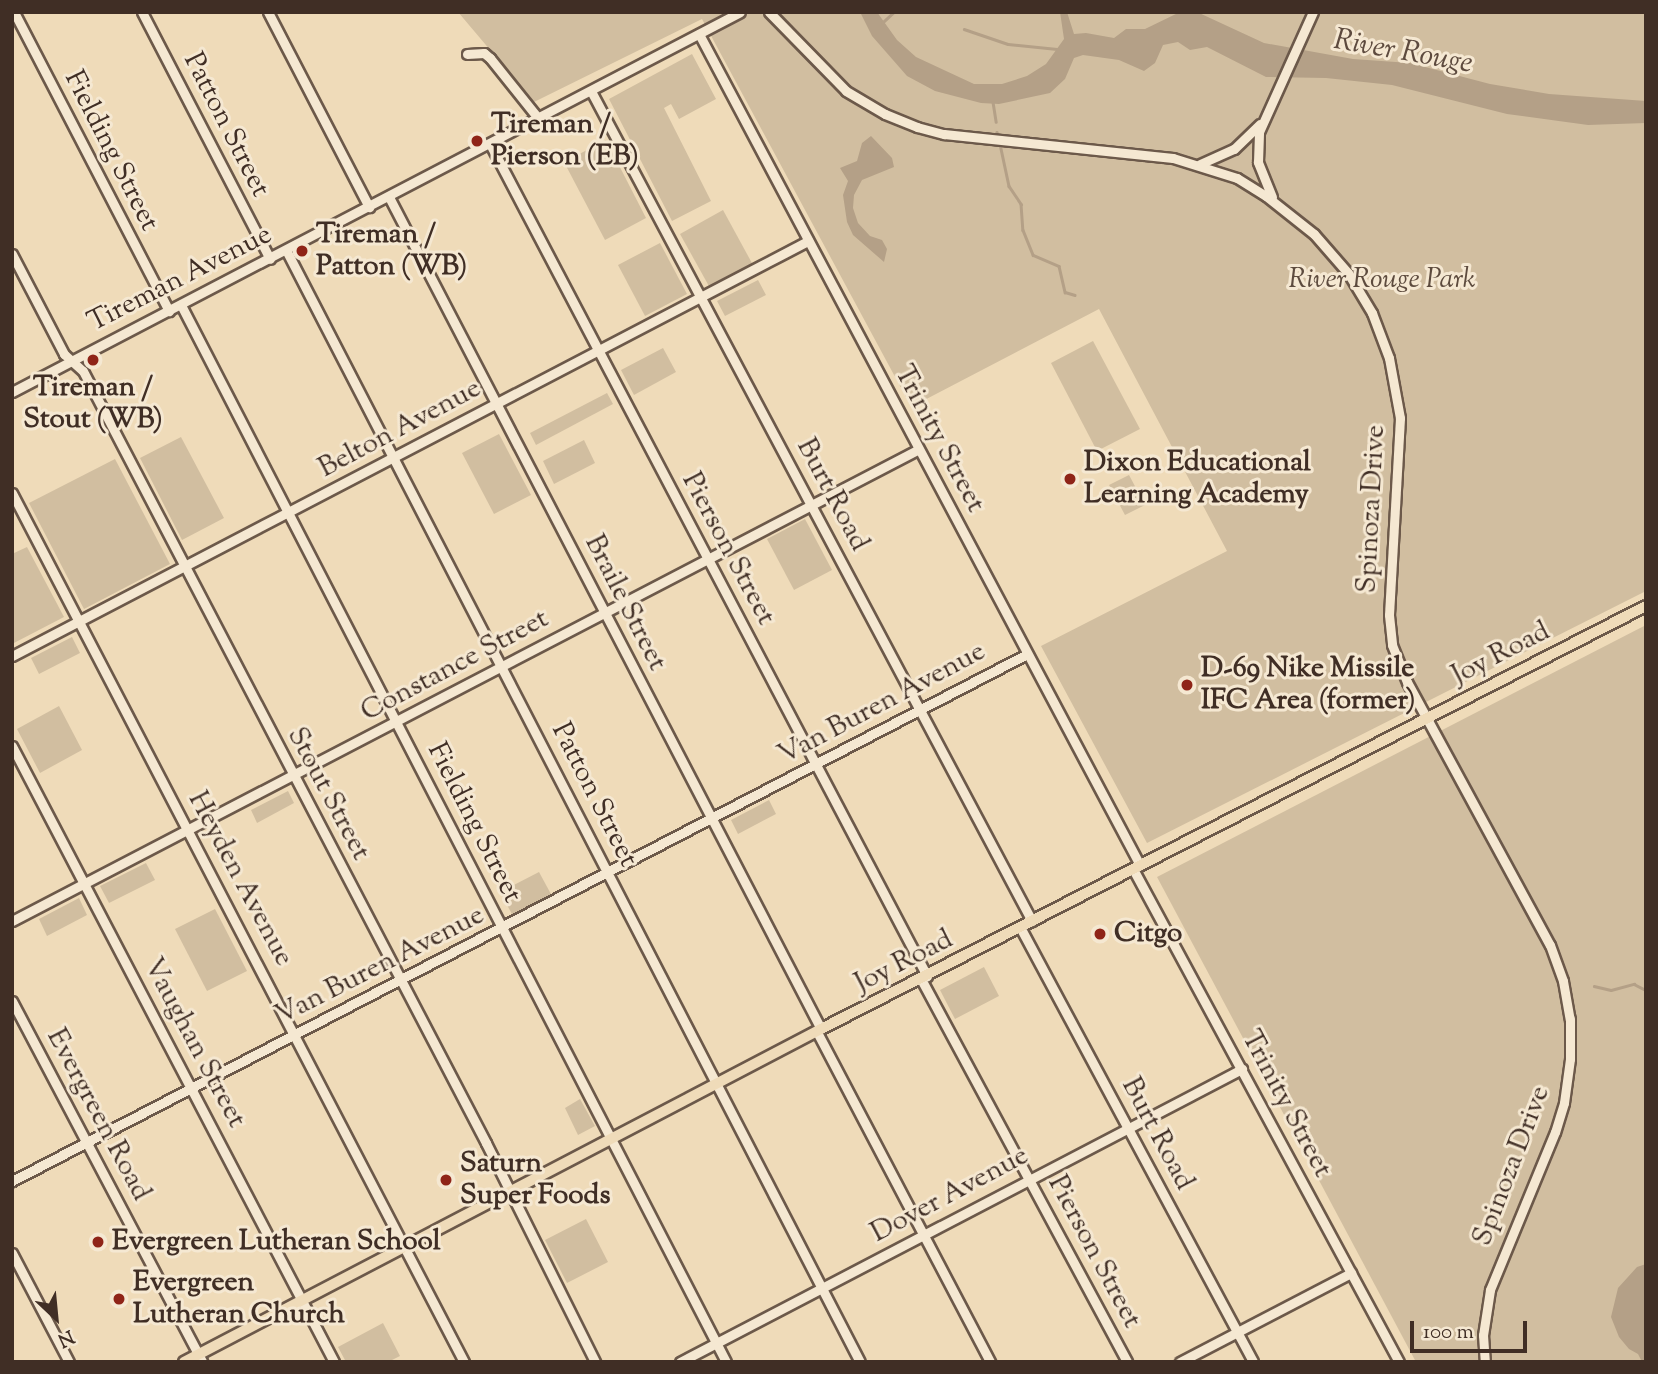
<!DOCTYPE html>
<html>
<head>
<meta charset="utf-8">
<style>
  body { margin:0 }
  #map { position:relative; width:1658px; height:1374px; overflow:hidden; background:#efdbb9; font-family:"Sorts Mill Goudy",serif }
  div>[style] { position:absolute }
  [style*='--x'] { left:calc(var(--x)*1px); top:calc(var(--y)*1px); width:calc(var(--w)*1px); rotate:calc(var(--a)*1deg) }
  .green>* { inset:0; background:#d1bea0 }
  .water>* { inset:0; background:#b4a087 }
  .stream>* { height:2.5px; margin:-1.25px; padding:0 1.25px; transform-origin:1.25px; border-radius:1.25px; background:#b4a087 }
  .roads { filter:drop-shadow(2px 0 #6c594a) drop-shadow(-2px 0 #6c594a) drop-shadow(0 2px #6c594a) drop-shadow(0 -2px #6c594a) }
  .minor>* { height:9px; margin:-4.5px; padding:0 4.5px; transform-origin:4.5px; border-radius:4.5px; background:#f5e8d2 }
  .major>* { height:10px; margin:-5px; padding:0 5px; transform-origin:5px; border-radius:5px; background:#efdbb9 }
  .dots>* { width:19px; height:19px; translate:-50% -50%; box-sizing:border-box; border:4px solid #f5e8d2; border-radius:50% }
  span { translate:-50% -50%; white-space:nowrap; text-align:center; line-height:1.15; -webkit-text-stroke:6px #f5e8d2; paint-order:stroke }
  .street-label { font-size:28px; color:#402e25 }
  .poi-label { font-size:28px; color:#402e25; font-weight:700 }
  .left { translate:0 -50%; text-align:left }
  .park-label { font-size:28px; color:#5d4b3e; font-style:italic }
  .water-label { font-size:30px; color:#5d4a3e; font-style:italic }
  .frame { position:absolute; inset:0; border:14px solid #402e25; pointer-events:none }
  .north { position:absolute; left:21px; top:1283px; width:70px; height:70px; -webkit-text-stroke:5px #f5e8d2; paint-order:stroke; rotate:154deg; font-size:19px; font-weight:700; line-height:28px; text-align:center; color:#402e25 }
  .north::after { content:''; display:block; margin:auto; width:24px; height:32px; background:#402e25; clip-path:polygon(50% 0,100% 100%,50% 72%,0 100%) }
  .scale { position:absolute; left:1410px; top:1321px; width:117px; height:32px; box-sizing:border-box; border:4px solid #402e25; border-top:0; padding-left:9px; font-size:21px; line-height:24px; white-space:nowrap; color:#402e25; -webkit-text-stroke:5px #f5e8d2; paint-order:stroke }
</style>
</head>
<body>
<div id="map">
  <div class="green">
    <i style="clip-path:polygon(458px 12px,1646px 12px,1646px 591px,1147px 843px,1041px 646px,1227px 551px,1099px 309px,913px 406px,914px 412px,702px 19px,534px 102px)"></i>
    <i style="clip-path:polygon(692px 54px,716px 99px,679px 119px,671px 104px,664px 108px,711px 201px,672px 221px,609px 99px)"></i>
    <i style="clip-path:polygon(606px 140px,646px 218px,605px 240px,564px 162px)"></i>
    <i style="clip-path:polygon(723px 210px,753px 265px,710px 288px,680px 234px)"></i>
    <i style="clip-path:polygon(660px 243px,687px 294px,645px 316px,618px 265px)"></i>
    <i style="clip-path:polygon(758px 280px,766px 295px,725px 316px,717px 301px)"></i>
    <i style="clip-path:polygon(1093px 341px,1140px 429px,1097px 451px,1051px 363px)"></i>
    <i style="clip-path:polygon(663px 348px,676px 372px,634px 395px,621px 370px)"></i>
    <i style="clip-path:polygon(607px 393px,613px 404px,536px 445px,530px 433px)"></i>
    <i style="clip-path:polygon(499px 434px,531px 495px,494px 514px,462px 453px)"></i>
    <i style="clip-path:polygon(181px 437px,224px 518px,182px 540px,140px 458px)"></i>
    <i style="clip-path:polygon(584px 440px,595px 463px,554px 484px,543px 461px)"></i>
    <i style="clip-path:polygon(115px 459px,170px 564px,84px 609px,29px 503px)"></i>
    <i style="clip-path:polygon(1129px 475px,1145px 505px,1125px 515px,1109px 485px)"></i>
    <i style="clip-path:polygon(805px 519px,832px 570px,794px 590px,767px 539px)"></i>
    <i style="clip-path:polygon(27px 547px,64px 617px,12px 644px,12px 554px)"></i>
    <i style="clip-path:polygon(1646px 625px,1646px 1362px,1416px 1362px,1157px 877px)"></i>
    <i style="clip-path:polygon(72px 637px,80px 653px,39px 674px,31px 658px)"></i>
    <i style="clip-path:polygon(59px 706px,82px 750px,40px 773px,17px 729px)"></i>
    <i style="clip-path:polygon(288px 791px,294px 803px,257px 823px,251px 810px)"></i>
    <i style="clip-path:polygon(769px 800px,776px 814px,738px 834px,731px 820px)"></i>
    <i style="clip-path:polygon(146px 863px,155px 880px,109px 903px,100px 886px)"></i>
    <i style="clip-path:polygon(539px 872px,552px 896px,513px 916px,500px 892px)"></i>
    <i style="clip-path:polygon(79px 898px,87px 915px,47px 936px,39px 919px)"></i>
    <i style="clip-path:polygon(215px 909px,247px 971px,207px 991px,175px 929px)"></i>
    <i style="clip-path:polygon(984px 967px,999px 996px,955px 1019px,940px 990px)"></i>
    <i style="clip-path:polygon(580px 1099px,595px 1126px,578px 1135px,565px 1108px)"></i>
    <i style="clip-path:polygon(586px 1219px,608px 1262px,567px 1283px,545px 1240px)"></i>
    <i style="clip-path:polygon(383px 1323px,400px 1356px,388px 1362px,346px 1362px,338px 1347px)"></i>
  </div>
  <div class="water">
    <i style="clip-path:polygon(860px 12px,877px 12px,897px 40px,916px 57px,974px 84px,1002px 84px,1027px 76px,1046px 64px,1064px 39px,1060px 12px,1067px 12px,1074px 34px,1086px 33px,1114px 38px,1126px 29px,1145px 29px,1180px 12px,1197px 12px,1264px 43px,1353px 59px,1410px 63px,1490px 84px,1549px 94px,1646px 101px,1646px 123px,1588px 125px,1507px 114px,1392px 85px,1326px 78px,1266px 77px,1207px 47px,1190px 50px,1178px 42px,1163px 45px,1155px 63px,1144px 71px,1119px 60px,1083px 55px,1074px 58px,1065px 79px,1050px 93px,999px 104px,981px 103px,935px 91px,907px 76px,872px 36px)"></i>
    <i style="clip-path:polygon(871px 136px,892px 158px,894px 167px,862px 180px,854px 195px,853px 208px,858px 223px,870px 236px,882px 240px,887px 249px,884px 262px,853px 235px,847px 222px,843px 195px,848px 181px,840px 168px,857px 161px,862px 143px)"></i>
    <i style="clip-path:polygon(1646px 1264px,1646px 1362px,1642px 1362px,1638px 1354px,1629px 1349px,1619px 1337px,1611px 1317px,1618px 1288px,1637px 1267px)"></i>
  </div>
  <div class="stream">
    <i style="--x:882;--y:23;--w:16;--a:-43"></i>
    <i style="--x:964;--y:29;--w:46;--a:18.8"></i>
    <i style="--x:1008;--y:44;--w:49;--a:5.8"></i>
    <i style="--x:993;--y:102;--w:20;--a:81"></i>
    <i style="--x:997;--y:132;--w:2;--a:90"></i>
    <i style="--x:1000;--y:144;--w:43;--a:77.9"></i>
    <i style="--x:1009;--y:186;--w:22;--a:56"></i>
    <i style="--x:1021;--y:204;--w:26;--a:86"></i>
    <i style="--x:1023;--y:230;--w:27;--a:68"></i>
    <i style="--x:1033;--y:255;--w:28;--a:23"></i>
    <i style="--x:1059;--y:266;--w:27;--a:77"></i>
    <i style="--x:1065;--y:292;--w:10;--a:17"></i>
    <i style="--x:1594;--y:986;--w:17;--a:13"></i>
    <i style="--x:1611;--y:990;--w:24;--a:-15"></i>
    <i style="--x:1634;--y:984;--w:13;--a:27"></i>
  </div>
  <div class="roads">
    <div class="minor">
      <i style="--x:14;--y:12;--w:337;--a:62.6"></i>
      <i style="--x:142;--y:12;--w:278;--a:62.6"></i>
      <i style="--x:268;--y:12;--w:220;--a:62.6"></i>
      <i style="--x:769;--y:12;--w:110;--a:45.7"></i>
      <i style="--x:846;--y:91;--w:45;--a:30.5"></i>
      <i style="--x:885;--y:114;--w:35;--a:22"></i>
      <i style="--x:917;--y:127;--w:28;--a:15"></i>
      <i style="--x:944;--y:134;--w:230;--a:6"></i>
      <i style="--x:1173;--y:158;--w:67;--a:17.4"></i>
      <i style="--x:1237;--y:178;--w:34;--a:32"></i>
      <i style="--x:1266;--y:196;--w:61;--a:38.4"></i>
      <i style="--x:1314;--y:234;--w:52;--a:48.9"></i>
      <i style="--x:1348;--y:273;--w:47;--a:59"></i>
      <i style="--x:1372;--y:313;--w:48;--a:69.3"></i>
      <i style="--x:1389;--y:358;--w:61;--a:79.6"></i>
      <i style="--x:1400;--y:418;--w:197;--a:93.2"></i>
      <i style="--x:1389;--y:615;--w:30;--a:84"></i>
      <i style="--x:1392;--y:645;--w:40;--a:68"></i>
      <i style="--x:1407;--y:682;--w:299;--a:61.5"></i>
      <i style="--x:1550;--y:945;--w:38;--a:70"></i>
      <i style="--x:1563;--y:981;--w:39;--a:80"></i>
      <i style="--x:1570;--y:1019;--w:40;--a:90"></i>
      <i style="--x:1570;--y:1059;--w:44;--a:97.8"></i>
      <i style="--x:1564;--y:1103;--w:30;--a:107"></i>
      <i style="--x:1555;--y:1132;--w:171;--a:112.4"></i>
      <i style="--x:1490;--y:1290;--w:46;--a:98.8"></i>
      <i style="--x:1483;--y:1335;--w:27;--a:86"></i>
      <i style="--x:699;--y:34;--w:941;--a:62.05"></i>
      <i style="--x:467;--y:54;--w:17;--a:-3"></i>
      <i style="--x:484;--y:53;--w:8;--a:40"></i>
      <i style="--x:490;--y:58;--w:77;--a:51.3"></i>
      <i style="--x:591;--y:91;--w:940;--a:62.02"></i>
      <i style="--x:490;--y:144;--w:940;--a:62.29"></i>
      <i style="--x:1200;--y:164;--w:37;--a:-24"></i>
      <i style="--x:1234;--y:149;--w:36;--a:-44"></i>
      <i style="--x:389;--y:197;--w:937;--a:62.56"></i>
      <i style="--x:1272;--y:197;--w:38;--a:-112"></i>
      <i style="--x:1258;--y:162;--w:30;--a:-88"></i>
      <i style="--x:1259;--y:132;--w:132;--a:-65.8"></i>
      <i style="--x:286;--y:250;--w:1251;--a:62.7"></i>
      <i style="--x:12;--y:254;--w:113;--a:62.5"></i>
      <i style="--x:64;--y:354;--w:25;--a:42"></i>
      <i style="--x:83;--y:371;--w:871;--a:62.43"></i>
      <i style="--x:486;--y:1143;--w:245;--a:63.5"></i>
      <i style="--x:181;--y:305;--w:1189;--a:62.72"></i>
      <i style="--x:12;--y:392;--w:821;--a:-27.56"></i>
      <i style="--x:12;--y:493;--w:980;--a:62.52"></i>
      <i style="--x:12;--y:656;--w:898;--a:-27.54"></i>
      <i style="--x:12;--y:746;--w:695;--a:62.4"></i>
      <i style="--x:1133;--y:869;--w:560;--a:61.65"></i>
      <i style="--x:12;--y:921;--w:1022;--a:-27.49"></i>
      <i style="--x:1020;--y:927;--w:493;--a:61.8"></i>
      <i style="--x:921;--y:979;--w:435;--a:61.7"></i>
      <i style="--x:12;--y:1001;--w:408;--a:62.2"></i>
      <i style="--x:817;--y:1032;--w:373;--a:62.3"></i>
      <i style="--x:12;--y:1181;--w:1144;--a:-27.44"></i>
      <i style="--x:12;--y:1253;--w:123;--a:62.4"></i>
      <i style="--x:680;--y:1362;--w:634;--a:-27.54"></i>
      <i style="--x:1180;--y:1362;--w:193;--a:-27.5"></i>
    </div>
    <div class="major">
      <i style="--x:184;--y:1362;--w:719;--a:-27.6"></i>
      <i style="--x:821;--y:1029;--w:927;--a:-27.15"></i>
    </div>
  </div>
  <div class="dots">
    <i style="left:477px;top:141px;background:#8f2418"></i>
    <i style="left:302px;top:251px;background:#8f2418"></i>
    <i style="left:93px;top:360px;background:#8f2418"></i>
    <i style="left:1070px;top:479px;background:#8f2418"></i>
    <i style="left:1187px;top:685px;background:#8f2418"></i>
    <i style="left:1100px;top:934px;background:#8f2418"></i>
    <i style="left:446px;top:1180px;background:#8f2418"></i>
    <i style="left:98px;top:1242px;background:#8f2418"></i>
    <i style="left:119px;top:1299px;background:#8f2418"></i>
  </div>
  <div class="street-label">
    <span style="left:226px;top:125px;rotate:63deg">Patton Street</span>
    <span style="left:111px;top:151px;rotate:63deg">Fielding Street</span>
    <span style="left:180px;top:279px;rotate:-27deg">Tireman Avenue</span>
    <span style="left:400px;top:429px;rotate:-28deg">Belton Avenue</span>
    <span style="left:939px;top:439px;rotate:62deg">Trinity Street</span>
    <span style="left:832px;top:495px;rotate:62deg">Burt Road</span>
    <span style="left:1372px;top:509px;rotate:-87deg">Spinoza Drive</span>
    <span style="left:728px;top:549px;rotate:62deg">Pierson Street</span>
    <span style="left:625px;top:603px;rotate:63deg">Braile Street</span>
    <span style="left:1501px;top:654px;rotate:-27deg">Joy Road</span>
    <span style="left:455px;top:666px;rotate:-28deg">Constance Street</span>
    <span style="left:882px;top:704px;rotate:-28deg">Van Buren Avenue</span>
    <span style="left:328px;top:794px;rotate:62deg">Stout Street</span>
    <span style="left:594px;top:795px;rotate:63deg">Patton Street</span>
    <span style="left:474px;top:823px;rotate:63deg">Fielding Street</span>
    <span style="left:240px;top:879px;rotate:62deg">Heyden Avenue</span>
    <span style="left:904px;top:962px;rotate:-27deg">Joy Road</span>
    <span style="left:380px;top:966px;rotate:-27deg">Van Buren Avenue</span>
    <span style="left:194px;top:1043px;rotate:62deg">Vaughan Street</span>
    <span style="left:1286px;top:1104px;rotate:62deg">Trinity Street</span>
    <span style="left:98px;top:1115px;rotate:62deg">Evergreen Road</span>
    <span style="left:1157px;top:1134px;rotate:62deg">Burt Road</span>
    <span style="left:1512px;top:1166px;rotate:-69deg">Spinoza Drive</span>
    <span style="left:950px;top:1195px;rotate:-28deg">Dover Avenue</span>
    <span style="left:1094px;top:1252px;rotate:62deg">Pierson Street</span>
  </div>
  <div class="poi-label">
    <span class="left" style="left:491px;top:141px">Tireman /<br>Pierson (EB)</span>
    <span class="left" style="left:316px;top:251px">Tireman /<br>Patton (WB)</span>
    <span style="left:93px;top:404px">Tireman /<br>Stout (WB)</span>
    <span class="left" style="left:1084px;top:479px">Dixon Educational<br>Learning Academy</span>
    <span class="left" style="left:1201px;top:685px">D-69 Nike Missile<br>IFC Area (former)</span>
    <span class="left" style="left:1114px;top:934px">Citgo</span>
    <span class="left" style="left:460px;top:1180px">Saturn<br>Super Foods</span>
    <span class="left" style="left:112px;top:1242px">Evergreen Lutheran School</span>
    <span class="left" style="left:133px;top:1299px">Evergreen<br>Lutheran Church</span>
  </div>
  <div class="park-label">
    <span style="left:1382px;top:280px">River Rouge Park</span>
  </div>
  <div class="water-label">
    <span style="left:1403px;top:53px;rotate:10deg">River Rouge</span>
  </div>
  <div class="frame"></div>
  <div class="north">N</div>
  <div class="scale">100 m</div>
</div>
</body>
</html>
